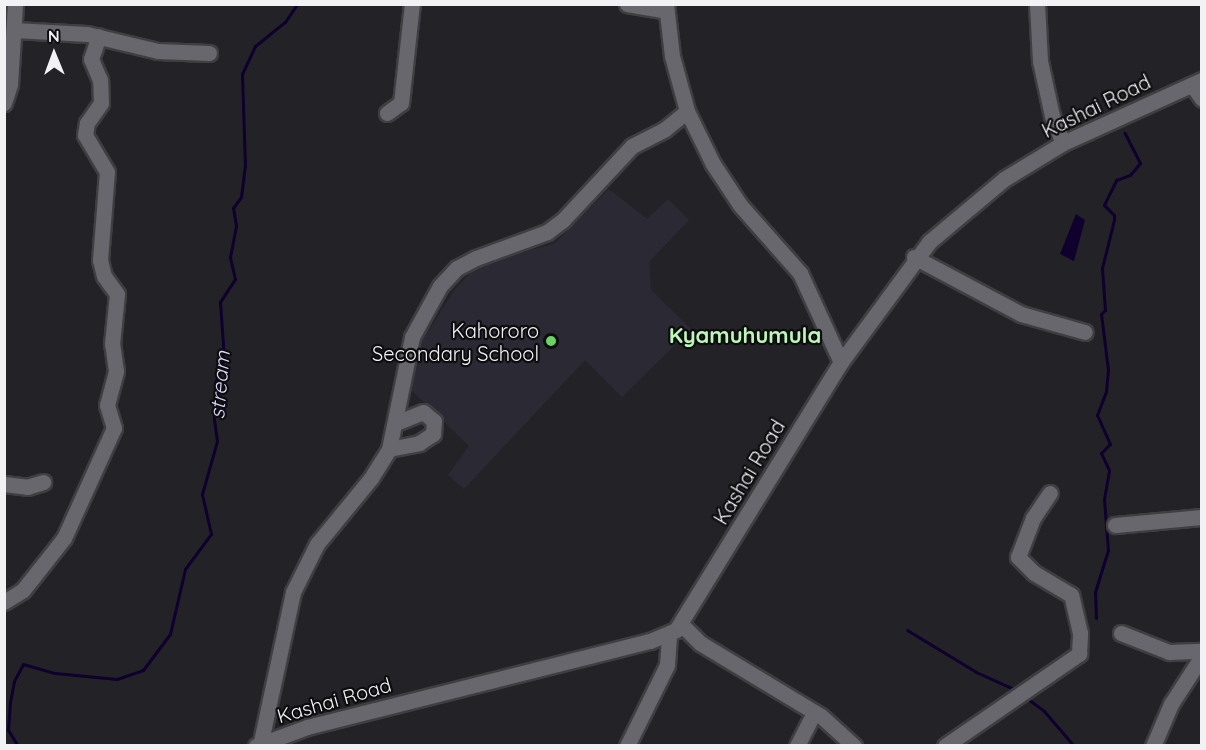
<!DOCTYPE html>
<html>
<head>
<meta charset="utf-8">
<style>
  body { margin:0 }
  #map { position:relative; width:1206px; height:750px; overflow:hidden; background:#232327; font-family:Quicksand,sans-serif }
  div>[style] { position:absolute }
  [style*='--x'] { left:calc(var(--x)*1px); top:calc(var(--y)*1px); width:calc(var(--w)*1px); rotate:calc(var(--a)*1deg) }
  .built>* { inset:0; background:#2b2933 }
  .water>* { inset:0; background:#0f002d }
  .stream>* { height:3px; margin:-1.5px; padding:0 1.5px; transform-origin:1.5px; border-radius:1.5px; background:#0f002d }
  .roads { filter:drop-shadow(2px 0 #3f3f42) drop-shadow(-2px 0 #3f3f42) drop-shadow(0 2px #3f3f42) drop-shadow(0 -2px #3f3f42) }
  .minor>* { height:15px; margin:-7.5px; padding:0 7.5px; transform-origin:7.5px; border-radius:7.5px; background:#68676d }
  .dots>* { width:16px; height:16px; translate:-50% -50%; box-sizing:border-box; border:3px solid #0d0c0e; border-radius:50% }
  span { translate:-50% -50%; white-space:nowrap; text-align:center; line-height:1.15; -webkit-text-stroke:4.5px #0d0c0e; paint-order:stroke }
  .street-label { font-size:20px; color:#f2f2f5 }
  .poi-label { font-size:20px; color:#f2f2f5 }
  .right { translate:-100% -50%; text-align:right }
  .water-label { font-size:21px; color:#dfd9fe; font-style:italic }
  .quarter-label { font-size:22px; color:#bdf6b9; font-weight:700 }
  .frame { position:absolute; inset:0; border:6px solid #f2f2f5; pointer-events:none }
  .north { position:absolute; left:24px; top:24px; width:60px; height:60px; -webkit-text-stroke:4px #0d0c0e; paint-order:stroke; rotate:359deg; font-size:16px; font-weight:700; line-height:24px; text-align:center; color:#f2f2f5 }
  .north::after { content:''; display:block; margin:auto; width:21px; height:27px; background:#f2f2f5; clip-path:polygon(50% 0,100% 100%,50% 72%,0 100%) }
</style>
</head>
<body>
<div id="map">
  <div class="built">
    <i style="clip-path:polygon(609px 189px,647px 219px,668px 199px,689px 220px,649px 262px,651px 290px,691px 329px,622px 397px,585px 360px,464px 489px,448px 475px,469px 446px,407px 386px,415px 352px,455px 289px,477px 266px,555px 243px)"></i>
  </div>
  <div class="water">
    <i style="clip-path:polygon(1076px 214px,1085px 220px,1074px 261px,1060px 254px)"></i>
  </div>
  <div class="stream">
    <i style="--x:1096;--y:618;--w:26;--a:-92"></i>
    <i style="--x:1095;--y:592;--w:44;--a:-72.8"></i>
    <i style="--x:1108;--y:550;--w:51;--a:-94.5"></i>
    <i style="--x:1104;--y:499;--w:29;--a:-80"></i>
    <i style="--x:1109;--y:470;--w:19;--a:-115"></i>
    <i style="--x:1101;--y:453;--w:13;--a:-45"></i>
    <i style="--x:1110;--y:444;--w:32;--a:-114"></i>
    <i style="--x:1097;--y:415;--w:25;--a:-69"></i>
    <i style="--x:1106;--y:392;--w:22;--a:-85"></i>
    <i style="--x:1108;--y:370;--w:56;--a:-97.1"></i>
    <i style="--x:1101;--y:314;--w:6;--a:-45"></i>
    <i style="--x:1105;--y:310;--w:42;--a:-94.1"></i>
    <i style="--x:1102;--y:268;--w:49;--a:-76"></i>
    <i style="--x:1114;--y:220;--w:5;--a:-90"></i>
    <i style="--x:1114;--y:215;--w:14;--a:-135"></i>
    <i style="--x:1104;--y:205;--w:28;--a:-64"></i>
    <i style="--x:1116;--y:180;--w:15;--a:-20"></i>
    <i style="--x:1130;--y:175;--w:16;--a:-50"></i>
    <i style="--x:1140;--y:163;--w:34;--a:-117"></i>
    <i style="--x:907;--y:630;--w:81;--a:31.3"></i>
    <i style="--x:976;--y:672;--w:46;--a:24.3"></i>
    <i style="--x:1025;--y:697;--w:24;--a:36"></i>
    <i style="--x:1044;--y:711;--w:46;--a:49.4"></i>
    <i style="--x:18;--y:746;--w:19;--a:-122"></i>
    <i style="--x:8;--y:730;--w:28;--a:-86"></i>
    <i style="--x:10;--y:702;--w:21;--a:-79"></i>
    <i style="--x:14;--y:681;--w:19;--a:-62"></i>
    <i style="--x:23;--y:664;--w:33;--a:16"></i>
    <i style="--x:55;--y:673;--w:62;--a:5.5"></i>
    <i style="--x:117;--y:679;--w:28;--a:-19"></i>
    <i style="--x:143;--y:670;--w:45;--a:-53.1"></i>
    <i style="--x:170;--y:634;--w:67;--a:-77"></i>
    <i style="--x:185;--y:569;--w:44;--a:-53.4"></i>
    <i style="--x:211;--y:534;--w:41;--a:-102.7"></i>
    <i style="--x:202;--y:494;--w:55;--a:-74.2"></i>
    <i style="--x:217;--y:441;--w:22;--a:-98"></i>
    <i style="--x:214;--y:419;--w:36;--a:-88"></i>
    <i style="--x:215;--y:383;--w:19;--a:-69"></i>
    <i style="--x:222;--y:365;--w:21;--a:-87"></i>
    <i style="--x:223;--y:344;--w:42;--a:-94.1"></i>
    <i style="--x:220;--y:302;--w:27;--a:-57"></i>
    <i style="--x:235;--y:279;--w:23;--a:-103"></i>
    <i style="--x:230;--y:257;--w:32;--a:-79"></i>
    <i style="--x:236;--y:226;--w:18;--a:-99"></i>
    <i style="--x:233;--y:208;--w:14;--a:-54"></i>
    <i style="--x:241;--y:197;--w:31;--a:-83"></i>
    <i style="--x:245;--y:166;--w:92;--a:-91.9"></i>
    <i style="--x:242;--y:74;--w:31;--a:-65"></i>
    <i style="--x:255;--y:46;--w:38;--a:-39"></i>
    <i style="--x:285;--y:22;--w:22;--a:-56"></i>
  </div>
  <div class="roads">
    <div class="minor">
      <i style="--x:627;--y:4;--w:40;--a:10"></i>
      <i style="--x:666;--y:4;--w:52;--a:83.4"></i>
      <i style="--x:672;--y:56;--w:57;--a:74.7"></i>
      <i style="--x:687;--y:111;--w:59;--a:63.9"></i>
      <i style="--x:713;--y:164;--w:49;--a:56.6"></i>
      <i style="--x:740;--y:205;--w:91;--a:48.6"></i>
      <i style="--x:800;--y:273;--w:98;--a:65.3"></i>
      <i style="--x:1037;--y:4;--w:57;--a:87"></i>
      <i style="--x:1040;--y:61;--w:56;--a:77.7"></i>
      <i style="--x:1052;--y:116;--w:29;--a:68"></i>
      <i style="--x:14;--y:30;--w:73;--a:3.1"></i>
      <i style="--x:87;--y:34;--w:73;--a:13.5"></i>
      <i style="--x:158;--y:51;--w:51;--a:2.2"></i>
      <i style="--x:1192;--y:85;--w:17;--a:54"></i>
      <i style="--x:4;--y:103;--w:20;--a:-72"></i>
      <i style="--x:10;--y:84;--w:80;--a:-86.4"></i>
      <i style="--x:387;--y:113;--w:17;--a:-36"></i>
      <i style="--x:401;--y:103;--w:100;--a:-83.7"></i>
      <i style="--x:914;--y:257;--w:121;--a:28"></i>
      <i style="--x:1021;--y:314;--w:66;--a:15.7"></i>
      <i style="--x:389;--y:449;--w:31;--a:-11"></i>
      <i style="--x:419;--y:443;--w:17;--a:-33"></i>
      <i style="--x:433;--y:434;--w:13;--a:-86"></i>
      <i style="--x:434;--y:421;--w:14;--a:-141"></i>
      <i style="--x:423;--y:412;--w:29;--a:158"></i>
      <i style="--x:4;--y:484;--w:23;--a:7"></i>
      <i style="--x:27;--y:487;--w:17;--a:-17"></i>
      <i style="--x:1115;--y:525;--w:87;--a:-5.3"></i>
      <i style="--x:4;--y:602;--w:22;--a:-32"></i>
      <i style="--x:23;--y:590;--w:66;--a:-51.7"></i>
      <i style="--x:64;--y:538;--w:121;--a:-65.6"></i>
      <i style="--x:114;--y:428;--w:24;--a:-107"></i>
      <i style="--x:107;--y:405;--w:35;--a:-75"></i>
      <i style="--x:116;--y:371;--w:27;--a:-98"></i>
      <i style="--x:112;--y:344;--w:50;--a:-84.3"></i>
      <i style="--x:117;--y:294;--w:22;--a:-126"></i>
      <i style="--x:104;--y:276;--w:16;--a:-104"></i>
      <i style="--x:100;--y:260;--w:88;--a:-85.5"></i>
      <i style="--x:107;--y:172;--w:43;--a:-120.7"></i>
      <i style="--x:85;--y:135;--w:12;--a:-81"></i>
      <i style="--x:87;--y:123;--w:24;--a:-55"></i>
      <i style="--x:101;--y:103;--w:23;--a:-92"></i>
      <i style="--x:100;--y:80;--w:23;--a:-113"></i>
      <i style="--x:91;--y:59;--w:24;--a:-71"></i>
      <i style="--x:682;--y:625;--w:25;--a:45"></i>
      <i style="--x:700;--y:643;--w:141;--a:31.1"></i>
      <i style="--x:821;--y:716;--w:45;--a:42.3"></i>
      <i style="--x:1121;--y:633;--w:52;--a:21.6"></i>
      <i style="--x:1169;--y:652;--w:33;--a:-2"></i>
      <i style="--x:256;--y:746;--w:54;--a:-20.4"></i>
      <i style="--x:307;--y:727;--w:354;--a:-14.1"></i>
      <i style="--x:650;--y:641;--w:28;--a:-23"></i>
      <i style="--x:676;--y:630;--w:315;--a:-58.4"></i>
      <i style="--x:841;--y:362;--w:149;--a:-53.7"></i>
      <i style="--x:929;--y:242;--w:98;--a:-40"></i>
      <i style="--x:1004;--y:179;--w:69;--a:-31.4"></i>
      <i style="--x:1063;--y:143;--w:153;--a:-24.4"></i>
      <i style="--x:260;--y:746;--w:157;--a:-77.9"></i>
      <i style="--x:293;--y:592;--w:54;--a:-63.4"></i>
      <i style="--x:317;--y:544;--w:85;--a:-50.7"></i>
      <i style="--x:371;--y:478;--w:34;--a:-58"></i>
      <i style="--x:389;--y:449;--w:114;--a:-78.4"></i>
      <i style="--x:412;--y:337;--w:58;--a:-61.2"></i>
      <i style="--x:440;--y:286;--w:25;--a:-47"></i>
      <i style="--x:457;--y:268;--w:21;--a:-28"></i>
      <i style="--x:476;--y:258;--w:76;--a:-20.1"></i>
      <i style="--x:547;--y:232;--w:20;--a:-37"></i>
      <i style="--x:563;--y:220;--w:101;--a:-47"></i>
      <i style="--x:632;--y:146;--w:37;--a:-27"></i>
      <i style="--x:665;--y:129;--w:28;--a:-39"></i>
      <i style="--x:627;--y:746;--w:90;--a:-63.7"></i>
      <i style="--x:667;--y:665;--w:30;--a:-86"></i>
      <i style="--x:797;--y:746;--w:38;--a:-63"></i>
      <i style="--x:945;--y:746;--w:163;--a:-34.5"></i>
      <i style="--x:1079;--y:654;--w:21;--a:-87"></i>
      <i style="--x:1080;--y:633;--w:39;--a:-103"></i>
      <i style="--x:1071;--y:595;--w:43;--a:-149.3"></i>
      <i style="--x:1034;--y:573;--w:23;--a:-135"></i>
      <i style="--x:1018;--y:557;--w:42;--a:-69"></i>
      <i style="--x:1033;--y:518;--w:30;--a:-56"></i>
      <i style="--x:1153;--y:746;--w:46;--a:-66.8"></i>
      <i style="--x:1171;--y:704;--w:57;--a:-57.1"></i>
    </div>
  </div>
  <div class="dots">
    <i style="left:551px;top:341px;background:#69d464"></i>
  </div>
  <div class="street-label">
    <span style="left:1096px;top:106px;rotate:-26deg">Kashai Road</span>
    <span style="left:749px;top:472px;rotate:-59deg">Kashai Road</span>
    <span style="left:334px;top:700px;rotate:-16deg">Kashai Road</span>
  </div>
  <div class="poi-label">
    <span class="right" style="left:539px;top:342px">Kahororo<br>Secondary School</span>
  </div>
  <div class="water-label">
    <span style="left:219px;top:385px;rotate:-85deg">stream</span>
  </div>
  <div class="quarter-label">
    <span style="left:745px;top:336px">Kyamuhumula</span>
  </div>
  <div class="frame"></div>
  <div class="north">N</div>
</div>
</body>
</html>
